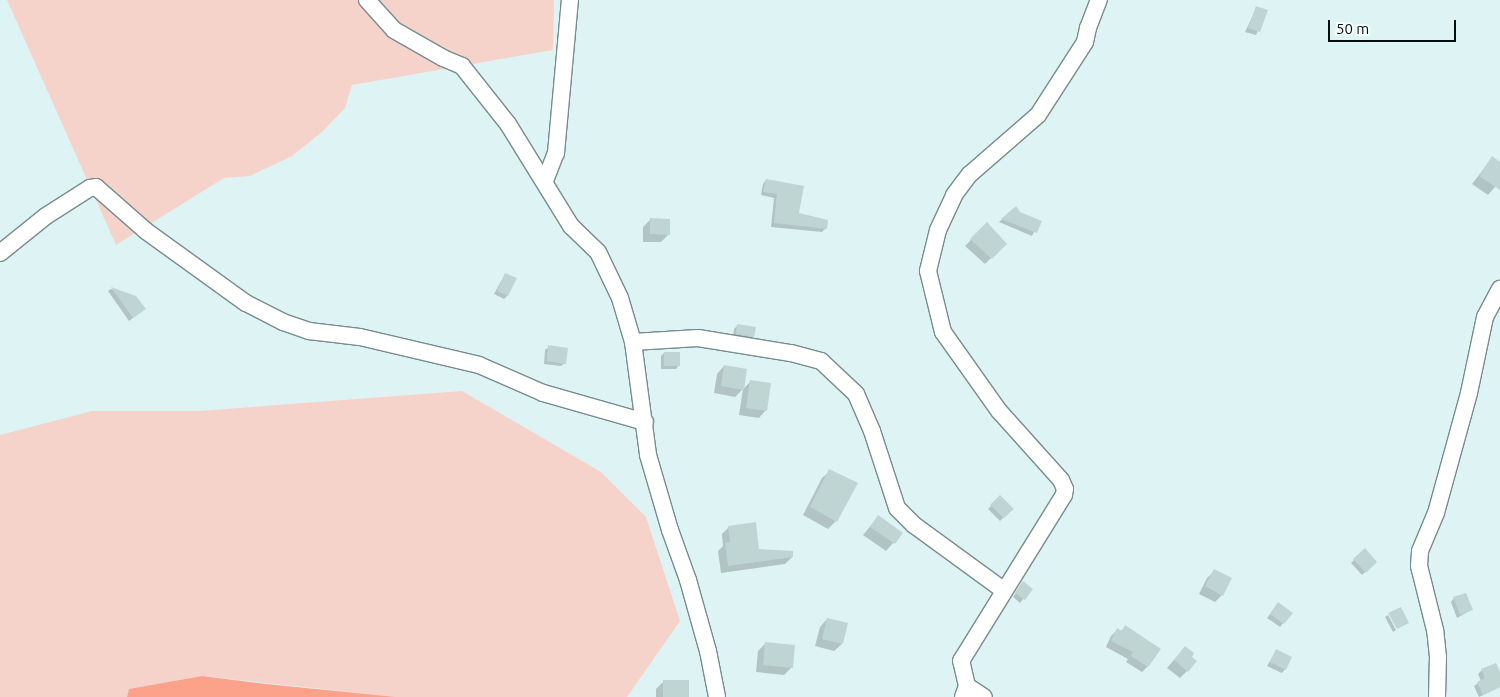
<!DOCTYPE html>
<html>
<head>
<meta charset="utf-8">
<style>
  body { margin:0 }
  #map { position:relative; width:1500px; height:697px; overflow:hidden; background:#def4f4; font-family:Ubuntu,sans-serif }
  div>[style] { position:absolute }
  [style*='--x'] { left:calc(var(--x)*1px); top:calc(var(--y)*1px); width:calc(var(--w)*1px); rotate:calc(var(--a)*1deg) }
  .green>* { inset:0; background:#f6d3ca }
  .forest>* { inset:0; background:#fca18a }
  .shadow>* { inset:0; background:#0003 }
  .building>* { inset:0; background:#bfd5d4 }
  .roads { filter:drop-shadow(1px 0 #778c8c) drop-shadow(-1px 0 #778c8c) drop-shadow(0 1px #778c8c) drop-shadow(0 -1px #778c8c) }
  .minor>* { height:16px; margin:-8px; padding:0 8px; transform-origin:8px; border-radius:8px; background:#fff }
  span { translate:-50% -50%; white-space:nowrap; text-align:center; line-height:1.15; -webkit-text-stroke:5px #f5fefe; paint-order:stroke }
  .scale { position:absolute; left:1328px; top:20px; width:128px; height:22px; box-sizing:border-box; border:2px solid #060d0d; border-top:0; padding-left:6px; font-size:15px; line-height:18px; white-space:nowrap; color:#060d0d; -webkit-text-stroke:4px #f5fefe; paint-order:stroke }
</style>
</head>
<body>
<div id="map">
  <div class="green">
    <i style="clip-path:polygon(7px 0,554px 0,553px 50px,352px 85px,345px 108px,322px 132px,292px 156px,250px 176px,224px 178px,116px 245px)"></i>
    <i style="clip-path:polygon(462px 391px,601px 472px,646px 517px,680px 621px,627px 697px,396px 697px,202px 676px,129px 689px,127px 697px,0 697px,0 435px,92px 411px,199px 411px)"></i>
  </div>
  <div class="forest">
    <i style="clip-path:polygon(202px 676px,266px 684px,396px 697px,127px 697px,129px 689px)"></i>
  </div>
  <div class="shadow">
    <i style="clip-path:polygon(1257px 7px,1267px 11px,1256px 35px,1245px 32px)"></i>
    <i style="clip-path:polygon(1492px 158px,1500px 163px,1500px 181px,1488px 195px,1472px 184px)"></i>
    <i style="clip-path:polygon(766px 180px,797px 214px,826px 228px,822px 232px,771px 227px,774px 198px,761px 195px,763px 184px)"></i>
    <i style="clip-path:polygon(1015px 208px,1020px 213px,1040px 221px,1032px 236px,999px 222px)"></i>
    <i style="clip-path:polygon(651px 219px,668px 235px,661px 242px,643px 242px,643px 227px)"></i>
    <i style="clip-path:polygon(987px 224px,1005px 244px,985px 264px,965px 246px)"></i>
    <i style="clip-path:polygon(505px 274px,507px 296px,504px 299px,494px 294px)"></i>
    <i style="clip-path:polygon(111px 289px,136px 297px,141px 312px,129px 321px,108px 291px)"></i>
    <i style="clip-path:polygon(738px 325px,753px 336px,749px 340px,733px 337px,734px 329px)"></i>
    <i style="clip-path:polygon(549px 347px,565px 363px,561px 366px,544px 364px,545px 350px)"></i>
    <i style="clip-path:polygon(664px 353px,679px 365px,676px 369px,661px 369px,661px 356px)"></i>
    <i style="clip-path:polygon(724px 366px,743px 389px,750px 382px,766px 410px,759px 418px,739px 415px,743px 389px,735px 397px,714px 393px,717px 374px)"></i>
    <i style="clip-path:polygon(830px 471px,836px 521px,828px 529px,803px 515px,822px 478px)"></i>
    <i style="clip-path:polygon(1000px 497px,1012px 509px,1000px 521px,988px 509px)"></i>
    <i style="clip-path:polygon(878px 517px,901px 534px,886px 551px,863px 535px)"></i>
    <i style="clip-path:polygon(729px 527px,758px 550px,792px 557px,785px 564px,721px 573px,718px 551px,723px 546px,722px 534px)"></i>
    <i style="clip-path:polygon(1364px 550px,1376px 562px,1362px 575px,1351px 563px)"></i>
    <i style="clip-path:polygon(1215px 571px,1222px 595px,1215px 602px,1199px 594px,1207px 578px)"></i>
    <i style="clip-path:polygon(1023px 582px,1031px 589px,1020px 603px,1013px 597px)"></i>
    <i style="clip-path:polygon(1454px 598px,1471px 610px,1457px 618px,1451px 602px)"></i>
    <i style="clip-path:polygon(1275px 607px,1291px 613px,1280px 627px,1267px 618px)"></i>
    <i style="clip-path:polygon(1388px 615px,1396px 630px,1393px 632px,1385px 617px)"></i>
    <i style="clip-path:polygon(827px 619px,842px 644px,834px 651px,815px 646px,820px 627px)"></i>
    <i style="clip-path:polygon(1125px 627px,1148px 666px,1142px 672px,1126px 662px,1128px 659px,1106px 647px,1111px 636px,1117px 630px,1121px 631px)"></i>
    <i style="clip-path:polygon(765px 644px,792px 667px,784px 675px,756px 672px,758px 651px)"></i>
    <i style="clip-path:polygon(1185px 647px,1187px 671px,1180px 678px,1167px 668px)"></i>
    <i style="clip-path:polygon(1276px 651px,1285px 669px,1282px 673px,1267px 666px)"></i>
    <i style="clip-path:polygon(1482px 670px,1500px 675px,1500px 687px,1479px 697px,1474px 686px,1481px 681px,1478px 674px)"></i>
    <i style="clip-path:polygon(664px 681px,688px 697px,656px 697px,656px 689px)"></i>
  </div>
  <div class="building">
    <i style="clip-path:polygon(1256px 6px,1268px 10px,1260px 32px,1248px 28px)"></i>
    <i style="clip-path:polygon(1492px 156px,1500px 162px,1500px 190px,1479px 176px)"></i>
    <i style="clip-path:polygon(766px 179px,804px 186px,799px 213px,828px 220px,827px 229px,774px 223px,777px 194px,763px 192px)"></i>
    <i style="clip-path:polygon(1016px 206px,1020px 212px,1042px 221px,1037px 233px,1001px 219px)"></i>
    <i style="clip-path:polygon(650px 218px,670px 219px,670px 235px,650px 234px)"></i>
    <i style="clip-path:polygon(987px 222px,1007px 244px,992px 259px,970px 239px)"></i>
    <i style="clip-path:polygon(505px 273px,517px 278px,508px 296px,497px 291px)"></i>
    <i style="clip-path:polygon(111px 287px,136px 296px,146px 309px,133px 318px)"></i>
    <i style="clip-path:polygon(737px 324px,756px 327px,754px 337px,736px 334px)"></i>
    <i style="clip-path:polygon(548px 345px,568px 348px,566px 364px,547px 361px)"></i>
    <i style="clip-path:polygon(664px 352px,680px 352px,680px 366px,664px 366px)"></i>
    <i style="clip-path:polygon(724px 365px,747px 369px,744px 390px,721px 386px)"></i>
    <i style="clip-path:polygon(750px 380px,771px 383px,767px 411px,746px 408px)"></i>
    <i style="clip-path:polygon(829px 469px,858px 483px,837px 522px,810px 507px)"></i>
    <i style="clip-path:polygon(1000px 495px,1014px 509px,1004px 518px,990px 505px)"></i>
    <i style="clip-path:polygon(878px 515px,903px 533px,895px 544px,870px 527px)"></i>
    <i style="clip-path:polygon(756px 522px,759px 549px,793px 551px,793px 557px,728px 566px,725px 543px,730px 542px,728px 526px)"></i>
    <i style="clip-path:polygon(1365px 548px,1377px 562px,1366px 573px,1353px 559px)"></i>
    <i style="clip-path:polygon(1214px 569px,1232px 578px,1223px 596px,1205px 586px)"></i>
    <i style="clip-path:polygon(1023px 581px,1033px 589px,1025px 600px,1015px 593px)"></i>
    <i style="clip-path:polygon(1466px 593px,1473px 610px,1460px 615px,1453px 597px)"></i>
    <i style="clip-path:polygon(1278px 602px,1293px 613px,1284px 624px,1270px 614px)"></i>
    <i style="clip-path:polygon(1401px 607px,1409px 623px,1397px 629px,1388px 613px)"></i>
    <i style="clip-path:polygon(827px 618px,848px 623px,843px 644px,822px 639px)"></i>
    <i style="clip-path:polygon(1125px 625px,1161px 649px,1148px 667px,1131px 656px,1133px 652px,1111px 641px,1117px 628px,1122px 631px)"></i>
    <i style="clip-path:polygon(765px 642px,795px 645px,793px 668px,763px 665px)"></i>
    <i style="clip-path:polygon(1185px 646px,1194px 653px,1192px 657px,1197px 661px,1188px 672px,1174px 660px)"></i>
    <i style="clip-path:polygon(1276px 649px,1292px 657px,1286px 670px,1270px 662px)"></i>
    <i style="clip-path:polygon(1496px 663px,1500px 672px,1500px 687px,1483px 695px,1477px 682px,1485px 678px,1481px 669px)"></i>
    <i style="clip-path:polygon(663px 680px,689px 680px,689px 697px,663px 697px)"></i>
  </div>
  <div class="roads">
    <div class="minor">
      <i style="--x:367;--y:0;--w:40;--a:48"></i>
      <i style="--x:394;--y:30;--w:56;--a:29.7"></i>
      <i style="--x:443;--y:58;--w:21;--a:23"></i>
      <i style="--x:462;--y:66;--w:74;--a:51.6"></i>
      <i style="--x:508;--y:124;--w:120;--a:58.3"></i>
      <i style="--x:571;--y:226;--w:37;--a:44"></i>
      <i style="--x:598;--y:252;--w:51;--a:64.4"></i>
      <i style="--x:620;--y:298;--w:46;--a:73.5"></i>
      <i style="--x:633;--y:342;--w:114;--a:82.4"></i>
      <i style="--x:648;--y:455;--w:78;--a:73.7"></i>
      <i style="--x:670;--y:530;--w:53;--a:70.2"></i>
      <i style="--x:688;--y:580;--w:74;--a:74.3"></i>
      <i style="--x:708;--y:651;--w:47;--a:78.9"></i>
      <i style="--x:545;--y:181;--w:30;--a:-69"></i>
      <i style="--x:556;--y:153;--w:154;--a:-84.8"></i>
      <i style="--x:0;--y:253;--w:59;--a:-38.8"></i>
      <i style="--x:46;--y:216;--w:52;--a:-32.5"></i>
      <i style="--x:90;--y:188;--w:6;--a:-9"></i>
      <i style="--x:96;--y:187;--w:67;--a:41.3"></i>
      <i style="--x:146;--y:231;--w:123;--a:35.8"></i>
      <i style="--x:246;--y:303;--w:42;--a:27.2"></i>
      <i style="--x:283;--y:322;--w:28;--a:19"></i>
      <i style="--x:309;--y:331;--w:51;--a:6.7"></i>
      <i style="--x:360;--y:337;--w:122;--a:13.2"></i>
      <i style="--x:479;--y:365;--w:70;--a:23.6"></i>
      <i style="--x:543;--y:393;--w:106;--a:15.9"></i>
      <i style="--x:633;--y:342;--w:65;--a:-3.5"></i>
      <i style="--x:698;--y:338;--w:94;--a:9.2"></i>
      <i style="--x:791;--y:353;--w:31;--a:15"></i>
      <i style="--x:821;--y:361;--w:48;--a:43.3"></i>
      <i style="--x:856;--y:394;--w:40;--a:66.6"></i>
      <i style="--x:872;--y:431;--w:81;--a:72"></i>
      <i style="--x:897;--y:508;--w:24;--a:45"></i>
      <i style="--x:914;--y:525;--w:110;--a:36.1"></i>
      <i style="--x:967;--y:686;--w:20;--a:33"></i>
      <i style="--x:963;--y:697;--w:12;--a:-70"></i>
      <i style="--x:967;--y:686;--w:26;--a:-103"></i>
      <i style="--x:961;--y:661;--w:195;--a:-58.2"></i>
      <i style="--x:1064;--y:495;--w:6;--a:-81"></i>
      <i style="--x:1065;--y:489;--w:10;--a:-114"></i>
      <i style="--x:1061;--y:480;--w:93;--a:-131.9"></i>
      <i style="--x:999;--y:411;--w:97;--a:-125.3"></i>
      <i style="--x:943;--y:332;--w:63;--a:-103.8"></i>
      <i style="--x:928;--y:271;--w:42;--a:-76.3"></i>
      <i style="--x:938;--y:230;--w:38;--a:-65"></i>
      <i style="--x:954;--y:195;--w:25;--a:-53"></i>
      <i style="--x:969;--y:175;--w:91;--a:-41"></i>
      <i style="--x:1038;--y:115;--w:87;--a:-57.2"></i>
      <i style="--x:1085;--y:42;--w:14;--a:-78"></i>
      <i style="--x:1088;--y:28;--w:30;--a:-69"></i>
      <i style="--x:1437;--y:697;--w:40;--a:-88.6"></i>
      <i style="--x:1438;--y:657;--w:27;--a:-96"></i>
      <i style="--x:1435;--y:630;--w:66;--a:-104"></i>
      <i style="--x:1419;--y:566;--w:15;--a:-86"></i>
      <i style="--x:1420;--y:551;--w:41;--a:-67.2"></i>
      <i style="--x:1436;--y:513;--w:124;--a:-74.6"></i>
      <i style="--x:1469;--y:393;--w:78;--a:-78.1"></i>
      <i style="--x:1485;--y:317;--w:32;--a:-62"></i>
    </div>
  </div>
  <div class="scale">50 m</div>
</div>
</body>
</html>
